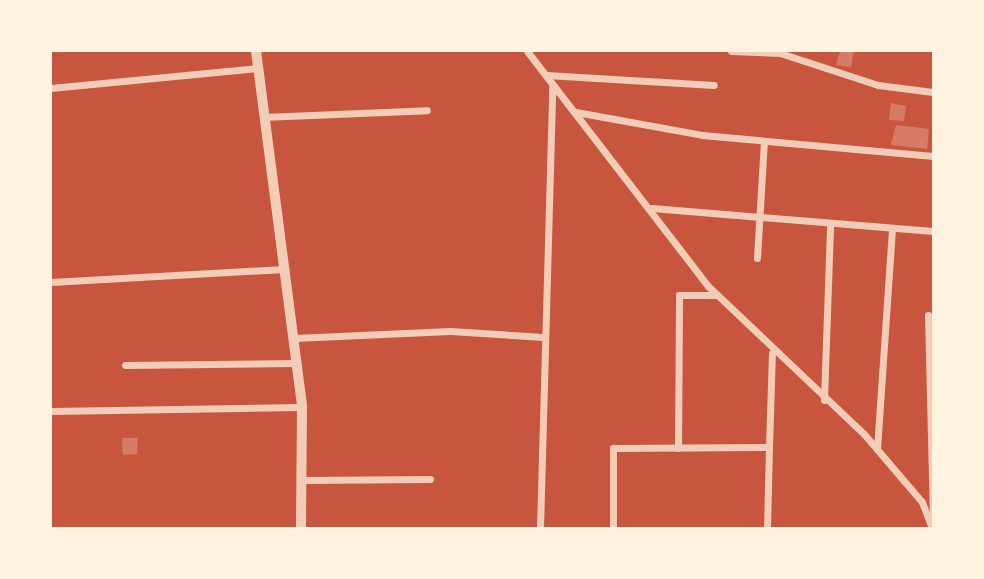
<!DOCTYPE html>
<html>
<head>
<meta charset="utf-8">
<style>
  body { margin:0 }
  #map { position:relative; width:984px; height:579px; overflow:hidden; background:#c8553d; font-family:Jost,sans-serif }
  div>[style] { position:absolute }
  [style*='--x'] { left:calc(var(--x)*1px); top:calc(var(--y)*1px); width:calc(var(--w)*1px); rotate:calc(var(--a)*1deg) }
  .building>* { inset:0; background:#d67c66 }
  .minor>* { height:7px; margin:-3.5px; padding:0 3.5px; transform-origin:3.5px; border-radius:3.5px; background:#f1ccb7 }
  .tertiary>* { height:10px; margin:-5px; padding:0 5px; transform-origin:5px; border-radius:5px; background:#f1ccb7 }
  span { translate:-50% -50%; white-space:nowrap; text-align:center; line-height:1.15; -webkit-text-stroke:6px #fff3e0; paint-order:stroke }
  .frame { position:absolute; inset:0; border:52px solid #fff3e0; pointer-events:none }
</style>
</head>
<body>
<div id="map">
  <div class="building">
    <i style="clip-path:polygon(840px 51px,854px 51px,851px 67px,836px 65px)"></i>
    <i style="clip-path:polygon(891px 103px,906px 106px,904px 121px,889px 120px)"></i>
    <i style="clip-path:polygon(896px 125px,929px 129px,927px 149px,891px 145px)"></i>
    <i style="clip-path:polygon(122px 438px,138px 438px,137px 454px,123px 455px)"></i>
  </div>
  <div class="minor">
    <i style="--x:527;--y:51;--w:297;--a:52.4"></i>
    <i style="--x:708;--y:286;--w:215;--a:43.5"></i>
    <i style="--x:864;--y:434;--w:89;--a:49.5"></i>
    <i style="--x:922;--y:502;--w:28;--a:69"></i>
    <i style="--x:731;--y:51;--w:49;--a:2.3"></i>
    <i style="--x:780;--y:53;--w:103;--a:18.1"></i>
    <i style="--x:878;--y:85;--w:55;--a:7.3"></i>
    <i style="--x:546;--y:75;--w:168;--a:3.4"></i>
    <i style="--x:51;--y:88;--w:207;--a:-5.5"></i>
    <i style="--x:576;--y:112;--w:128;--a:10.3"></i>
    <i style="--x:702;--y:135;--w:232;--a:5.2"></i>
    <i style="--x:263;--y:117;--w:164;--a:-2.4"></i>
    <i style="--x:652;--y:208;--w:282;--a:4.7"></i>
    <i style="--x:757;--y:258;--w:117;--a:-86.6"></i>
    <i style="--x:51;--y:282;--w:233;--a:-3.2"></i>
    <i style="--x:928;--y:315;--w:203;--a:88.6"></i>
    <i style="--x:294;--y:338;--w:156;--a:-2.6"></i>
    <i style="--x:450;--y:331;--w:93;--a:3.7"></i>
    <i style="--x:125;--y:365;--w:172;--a:-0.7"></i>
    <i style="--x:824;--y:400;--w:176;--a:-88"></i>
    <i style="--x:51;--y:411;--w:251;--a:-0.9"></i>
    <i style="--x:678;--y:448;--w:153;--a:-89.6"></i>
    <i style="--x:679;--y:295;--w:36;--a:0"></i>
    <i style="--x:877;--y:449;--w:221;--a:-86.1"></i>
    <i style="--x:302;--y:480;--w:128;--a:-0.4"></i>
    <i style="--x:540;--y:528;--w:443;--a:-88.4"></i>
    <i style="--x:613;--y:528;--w:80;--a:-90"></i>
    <i style="--x:613;--y:448;--w:156;--a:-0.4"></i>
    <i style="--x:769;--y:447;--w:94;--a:-88.2"></i>
    <i style="--x:767;--y:528;--w:81;--a:-88.6"></i>
  </div>
  <div class="tertiary">
    <i style="--x:256;--y:51;--w:359;--a:82.6"></i>
    <i style="--x:302;--y:407;--w:121;--a:90.5"></i>
  </div>
  <div class="frame"></div>
</div>
</body>
</html>
